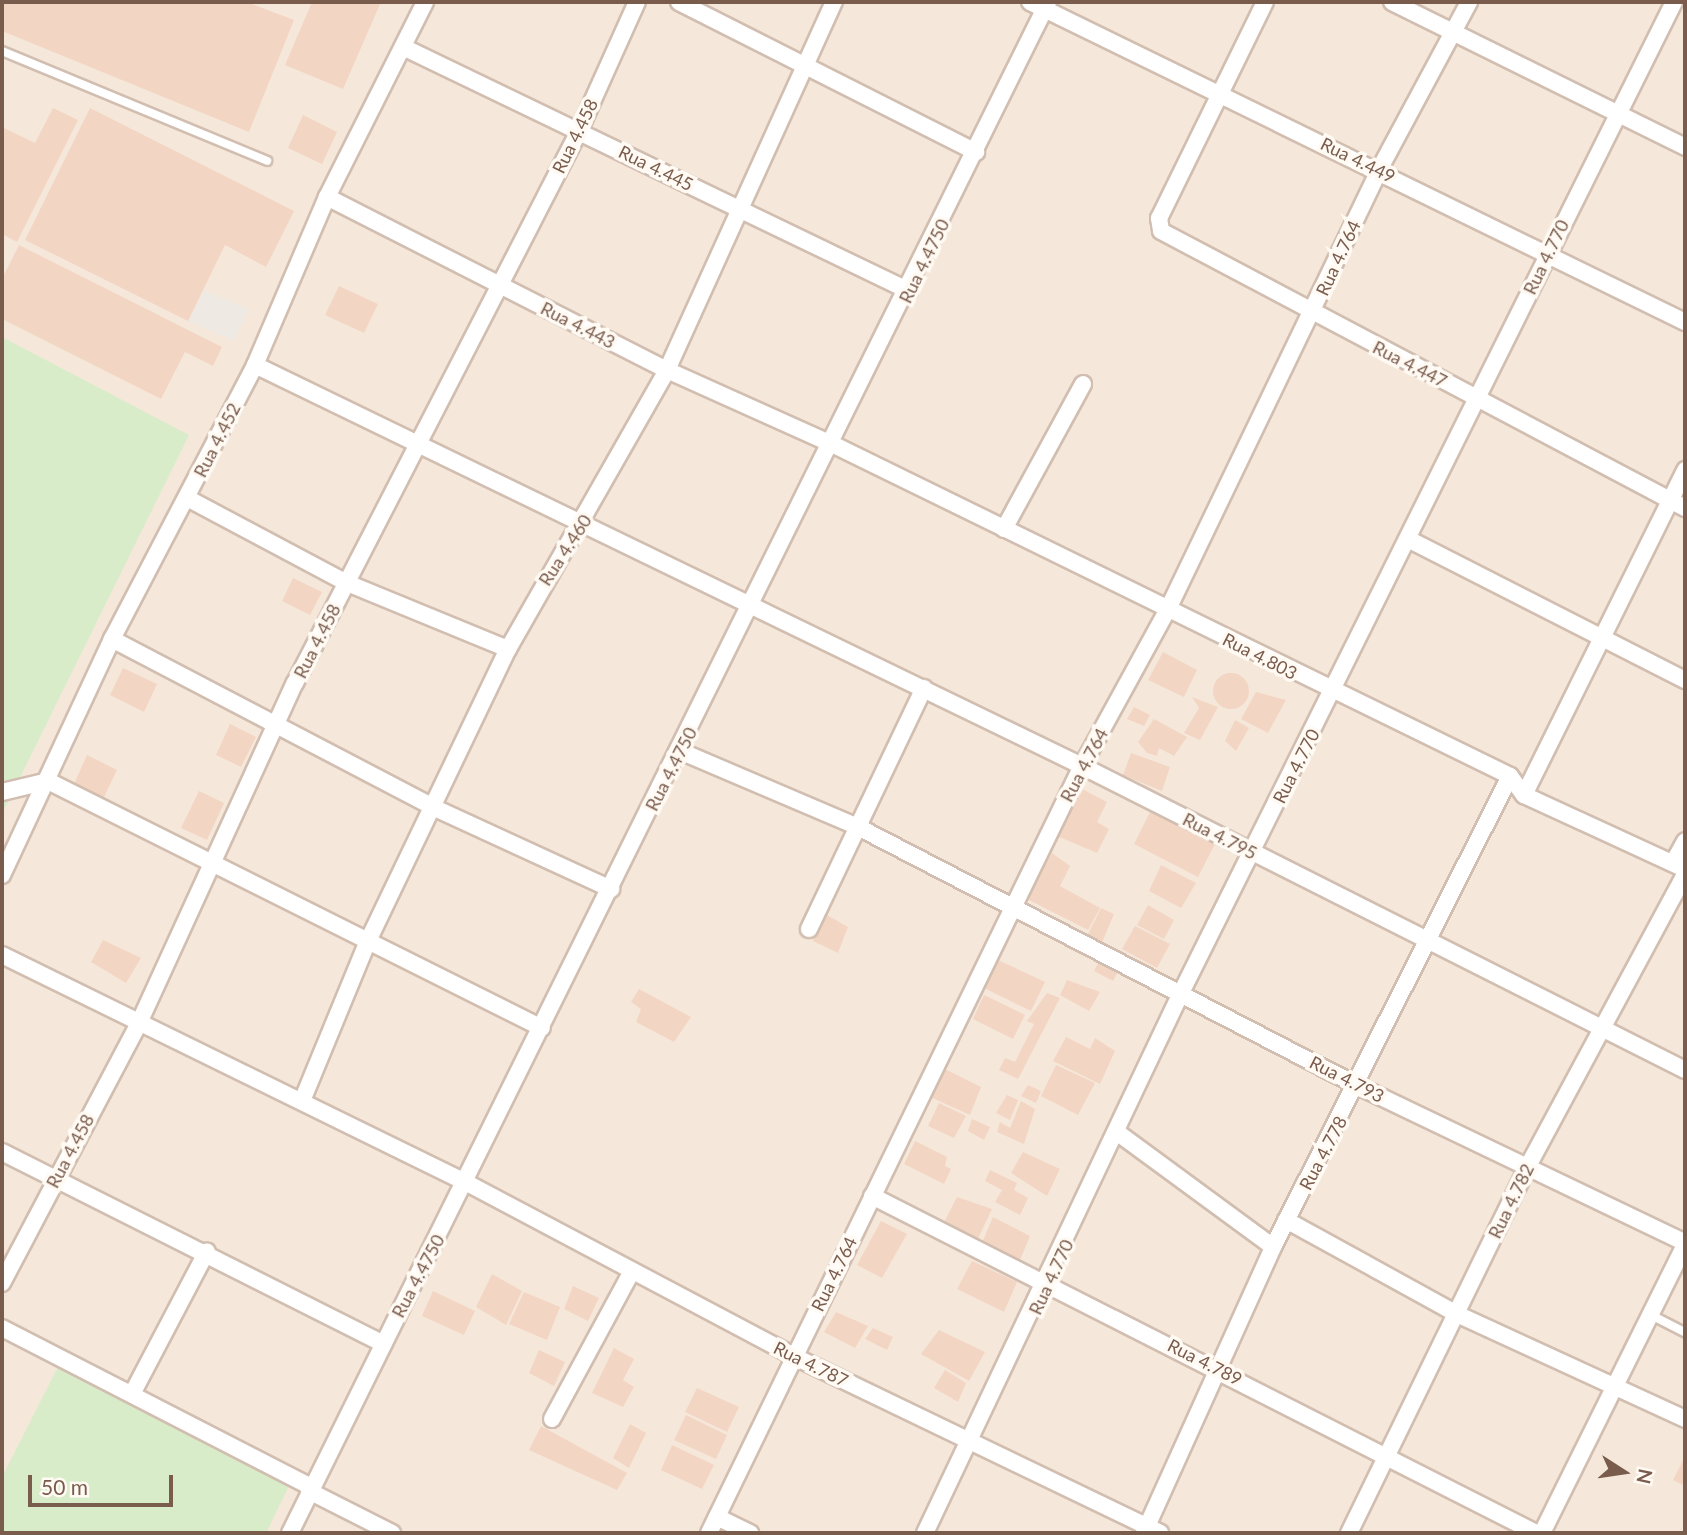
<!DOCTYPE html>
<html>
<head>
<meta charset="utf-8">
<style>
  body { margin:0 }
  #map { position:relative; width:1687px; height:1535px; overflow:hidden; background:#fdf6ec; font-family:Lato,sans-serif }
  div>[style] { position:absolute }
  [style*='--x'] { left:calc(var(--x)*1px); top:calc(var(--y)*1px); width:calc(var(--w)*1px); rotate:calc(var(--a)*1deg) }
  .residential>* { inset:0; background:#f5e8da }
  .industrial>* { inset:0; background:#efe9e4 }
  .green>* { inset:0; background:#d8ecc9 }
  .building>* { inset:0; background:#f3d5c3 }
  .round { border-radius:50% }
  .roads { filter:drop-shadow(2px 0 #d1beb0) drop-shadow(-2px 0 #d1beb0) drop-shadow(0 2px #d1beb0) drop-shadow(0 -2px #d1beb0) }
  .service>* { height:8px; margin:-4px; padding:0 4px; transform-origin:4px; border-radius:4px; background:#fff }
  .minor>* { height:16px; margin:-8px; padding:0 8px; transform-origin:8px; border-radius:8px; background:#fff }
  span { translate:-50% -50%; white-space:nowrap; text-align:center; line-height:1.15; -webkit-text-stroke:7px #fffaf3; paint-order:stroke }
  .street-label { font-size:18px; color:#7a5c4d }
  .frame { position:absolute; inset:0; border:4px solid #7a5c4d; pointer-events:none }
  .north { position:absolute; left:1589px; top:1437px; width:70px; height:70px; -webkit-text-stroke:5px #fffaf3; paint-order:stroke; rotate:102deg; font-size:19px; font-weight:700; line-height:28px; text-align:center; color:#7a5c4d }
  .north::after { content:''; display:block; margin:auto; width:24px; height:32px; background:#7a5c4d; clip-path:polygon(50% 0,100% 100%,50% 72%,0 100%) }
  .scale { position:absolute; left:28px; top:1475px; width:145px; height:32px; box-sizing:border-box; border:4px solid #7a5c4d; border-top:0; padding-left:9px; font-size:21px; line-height:24px; white-space:nowrap; color:#7a5c4d; -webkit-text-stroke:5px #fffaf3; paint-order:stroke }
</style>
</head>
<body>
<div id="map">
  <div class="residential">
    <i style="clip-path:polygon(2px 2px,1685px 2px,1685px 1533px,2px 1533px)"></i>
  </div>
  <div class="industrial">
    <i style="clip-path:polygon(203px 290px,249px 309px,234px 341px,188px 321px)"></i>
  </div>
  <div class="green">
    <i style="clip-path:polygon(2px 337px,189px 435px,2px 814px)"></i>
    <i style="clip-path:polygon(62px 1359px,294px 1476px,266px 1533px,2px 1533px,2px 1477px)"></i>
  </div>
  <div class="building">
    <i style="clip-path:polygon(2px 2px,247px 2px,294px 20px,249px 132px,2px 31px)"></i>
    <i style="clip-path:polygon(312px 2px,381px 2px,343px 89px,285px 65px)"></i>
    <i style="clip-path:polygon(53px 108px,78px 120px,17px 242px,2px 234px,2px 127px,35px 143px)"></i>
    <i style="clip-path:polygon(90px 108px,294px 211px,266px 267px,225px 245px,188px 321px,25px 240px)"></i>
    <i style="clip-path:polygon(303px 115px,337px 132px,322px 164px,288px 148px)"></i>
    <i style="clip-path:polygon(19px 245px,222px 347px,213px 366px,185px 352px,161px 399px,2px 319px,2px 279px)"></i>
    <i style="clip-path:polygon(339px 286px,378px 304px,364px 333px,325px 315px)"></i>
    <i style="clip-path:polygon(293px 578px,322px 592px,310px 615px,282px 601px)"></i>
    <i style="clip-path:polygon(1163px 652px,1197px 670px,1184px 697px,1148px 680px)"></i>
    <i style="clip-path:polygon(123px 668px,157px 684px,144px 712px,110px 695px)"></i>
    <i class="round" style="left:1213px;top:673px;width:36px;height:36px"></i>
    <i style="clip-path:polygon(1256px 692px,1286px 700px,1268px 733px,1241px 719px)"></i>
    <i style="clip-path:polygon(1192px 697px,1218px 707px,1200px 740px,1184px 733px,1199px 708px)"></i>
    <i style="clip-path:polygon(1134px 707px,1150px 715px,1144px 726px,1127px 719px)"></i>
    <i style="clip-path:polygon(1154px 719px,1187px 737px,1174px 756px,1159px 748px,1157px 756px,1147px 753px,1138px 742px)"></i>
    <i style="clip-path:polygon(1235px 720px,1249px 728px,1236px 751px,1225px 741px)"></i>
    <i style="clip-path:polygon(230px 724px,256px 737px,241px 767px,216px 755px)"></i>
    <i style="clip-path:polygon(1131px 753px,1170px 767px,1162px 791px,1123px 775px)"></i>
    <i style="clip-path:polygon(87px 755px,117px 770px,103px 799px,74px 784px)"></i>
    <i style="clip-path:polygon(1080px 788px,1107px 802px,1097px 822px,1109px 829px,1097px 853px,1057px 836px)"></i>
    <i style="clip-path:polygon(199px 791px,224px 803px,207px 840px,181px 828px)"></i>
    <i style="clip-path:polygon(1151px 810px,1215px 844px,1198px 877px,1134px 844px)"></i>
    <i style="clip-path:polygon(1052px 853px,1070px 866px,1060px 886px,1100px 908px,1088px 930px,1027px 899px)"></i>
    <i style="clip-path:polygon(1161px 865px,1196px 883px,1181px 908px,1149px 891px)"></i>
    <i style="clip-path:polygon(1148px 905px,1174px 920px,1164px 939px,1137px 925px)"></i>
    <i style="clip-path:polygon(1101px 908px,1114px 914px,1101px 945px,1086px 938px)"></i>
    <i style="clip-path:polygon(825px 914px,848px 927px,838px 953px,813px 941px)"></i>
    <i style="clip-path:polygon(1135px 926px,1170px 944px,1157px 968px,1122px 949px)"></i>
    <i style="clip-path:polygon(103px 940px,141px 958px,126px 983px,91px 962px)"></i>
    <i style="clip-path:polygon(998px 960px,1045px 982px,1031px 1011px,984px 988px)"></i>
    <i style="clip-path:polygon(1099px 961px,1119px 970px,1113px 981px,1094px 971px)"></i>
    <i style="clip-path:polygon(1067px 980px,1100px 992px,1089px 1011px,1060px 995px)"></i>
    <i style="clip-path:polygon(639px 989px,691px 1017px,674px 1042px,636px 1022px,641px 1009px,631px 1002px)"></i>
    <i style="clip-path:polygon(1047px 993px,1060px 998px,1018px 1079px,999px 1070px,1005px 1058px,1015px 1062px,1034px 1024px,1027px 1021px)"></i>
    <i style="clip-path:polygon(984px 995px,1025px 1015px,1013px 1039px,973px 1019px)"></i>
    <i style="clip-path:polygon(1066px 1037px,1090px 1049px,1095px 1038px,1115px 1051px,1100px 1084px,1053px 1061px)"></i>
    <i style="clip-path:polygon(1056px 1065px,1095px 1083px,1078px 1115px,1041px 1096px)"></i>
    <i style="clip-path:polygon(939px 1066px,981px 1087px,970px 1115px,926px 1095px)"></i>
    <i style="clip-path:polygon(1028px 1085px,1041px 1091px,1036px 1103px,1021px 1096px)"></i>
    <i style="clip-path:polygon(1007px 1095px,1018px 1100px,1010px 1120px,996px 1113px)"></i>
    <i style="clip-path:polygon(1021px 1101px,1035px 1109px,1024px 1144px,997px 1132px,1000px 1122px,1010px 1128px)"></i>
    <i style="clip-path:polygon(939px 1103px,966px 1116px,954px 1138px,928px 1126px)"></i>
    <i style="clip-path:polygon(972px 1119px,990px 1127px,984px 1140px,968px 1131px)"></i>
    <i style="clip-path:polygon(915px 1141px,947px 1157px,945px 1166px,951px 1169px,944px 1184px,904px 1164px)"></i>
    <i style="clip-path:polygon(1023px 1152px,1060px 1169px,1047px 1196px,1011px 1173px)"></i>
    <i style="clip-path:polygon(990px 1170px,1017px 1183px,1014px 1190px,1028px 1198px,1020px 1215px,995px 1202px,1002px 1190px,985px 1181px)"></i>
    <i style="clip-path:polygon(957px 1197px,992px 1209px,976px 1243px,942px 1226px)"></i>
    <i style="clip-path:polygon(993px 1217px,1030px 1236px,1020px 1260px,982px 1243px)"></i>
    <i style="clip-path:polygon(881px 1221px,907px 1234px,882px 1278px,857px 1265px)"></i>
    <i style="clip-path:polygon(972px 1261px,1017px 1282px,1004px 1312px,957px 1289px)"></i>
    <i style="clip-path:polygon(492px 1274px,522px 1291px,506px 1325px,476px 1307px)"></i>
    <i style="clip-path:polygon(573px 1286px,599px 1298px,588px 1321px,564px 1309px)"></i>
    <i style="clip-path:polygon(433px 1291px,475px 1311px,464px 1335px,422px 1316px)"></i>
    <i style="clip-path:polygon(524px 1292px,560px 1307px,547px 1340px,509px 1324px)"></i>
    <i style="clip-path:polygon(836px 1312px,868px 1326px,855px 1348px,824px 1332px)"></i>
    <i style="clip-path:polygon(873px 1328px,893px 1337px,887px 1350px,865px 1339px)"></i>
    <i style="clip-path:polygon(939px 1330px,985px 1352px,969px 1381px,921px 1354px)"></i>
    <i style="clip-path:polygon(614px 1348px,634px 1359px,623px 1380px,634px 1387px,623px 1407px,592px 1393px)"></i>
    <i style="clip-path:polygon(539px 1350px,565px 1362px,554px 1386px,529px 1373px)"></i>
    <i style="clip-path:polygon(945px 1370px,966px 1383px,958px 1402px,934px 1388px)"></i>
    <i style="clip-path:polygon(697px 1388px,739px 1407px,727px 1432px,685px 1412px)"></i>
    <i style="clip-path:polygon(686px 1415px,727px 1435px,716px 1459px,674px 1440px)"></i>
    <i style="clip-path:polygon(630px 1424px,646px 1433px,629px 1468px,613px 1458px)"></i>
    <i style="clip-path:polygon(541px 1426px,627px 1473px,617px 1490px,529px 1450px)"></i>
    <i style="clip-path:polygon(672px 1445px,714px 1465px,702px 1489px,661px 1470px)"></i>
    <i style="clip-path:polygon(1685px 1456px,1685px 1486px,1673px 1480px)"></i>
  </div>
  <div class="roads">
    <div class="service">
      <i style="--x:2;--y:51;--w:287;--a:22.5"></i>
      <i style="--x:1651;--y:1315;--w:38;--a:27"></i>
    </div>
    <div class="minor">
      <i style="--x:679;--y:2;--w:333;--a:26.8"></i>
      <i style="--x:1030;--y:2;--w:729;--a:26.04"></i>
      <i style="--x:1265;--y:2;--w:241;--a:116.1"></i>
      <i style="--x:1159;--y:218;--w:13;--a:81"></i>
      <i style="--x:1161;--y:231;--w:593;--a:27.86"></i>
      <i style="--x:1392;--y:2;--w:327;--a:26.3"></i>
      <i style="--x:403;--y:47;--w:562;--a:25.74"></i>
      <i style="--x:327;--y:197;--w:381;--a:27"></i>
      <i style="--x:667;--y:370;--w:181;--a:24.2"></i>
      <i style="--x:832;--y:444;--w:755;--a:26.09"></i>
      <i style="--x:1510;--y:776;--w:24;--a:54"></i>
      <i style="--x:1524;--y:795;--w:177;--a:24.7"></i>
      <i style="--x:255;--y:365;--w:919;--a:25.87"></i>
      <i style="--x:1082;--y:766;--w:675;--a:26.75"></i>
      <i style="--x:187;--y:498;--w:181;--a:28"></i>
      <i style="--x:347;--y:583;--w:174;--a:22.3"></i>
      <i style="--x:1004;--y:529;--w:165;--a:-61.4"></i>
      <i style="--x:1408;--y:539;--w:311;--a:27"></i>
      <i style="--x:112;--y:639;--w:365;--a:27.6"></i>
      <i style="--x:435;--y:808;--w:194;--a:24.7"></i>
      <i style="--x:680;--y:751;--w:194;--a:23.1"></i>
      <i style="--x:858;--y:827;--w:563;--a:27.38"></i>
      <i style="--x:1358;--y:1086;--w:363;--a:25.6"></i>
      <i style="--x:2;--y:792;--w:47;--a:-13.4"></i>
      <i style="--x:48;--y:781;--w:552;--a:26.57"></i>
      <i style="--x:1524;--y:795;--w:363;--a:-63.6"></i>
      <i style="--x:1673;--y:863;--w:25;--a:-61"></i>
      <i style="--x:2;--y:875;--w:260;--a:-65"></i>
      <i style="--x:112;--y:639;--w:309;--a:-62.4"></i>
      <i style="--x:255;--y:365;--w:183;--a:-66.8"></i>
      <i style="--x:327;--y:197;--w:218;--a:-63.3"></i>
      <i style="--x:809;--y:929;--w:267;--a:-64.5"></i>
      <i style="--x:2;--y:955;--w:518;--a:26.12"></i>
      <i style="--x:467;--y:1183;--w:371;--a:27.9"></i>
      <i style="--x:795;--y:1357;--w:405;--a:25.7"></i>
      <i style="--x:302;--y:1101;--w:171;--a:-67.6"></i>
      <i style="--x:367;--y:943;--w:326;--a:-64.4"></i>
      <i style="--x:508;--y:649;--w:321;--a:-60.3"></i>
      <i style="--x:667;--y:370;--w:404;--a:-65.6"></i>
      <i style="--x:1118;--y:1133;--w:192;--a:36.3"></i>
      <i style="--x:2;--y:1152;--w:427;--a:26.7"></i>
      <i style="--x:872;--y:1196;--w:745;--a:26.91"></i>
      <i style="--x:1286;--y:1220;--w:195;--a:28.8"></i>
      <i style="--x:1457;--y:1314;--w:251;--a:24.7"></i>
      <i style="--x:2;--y:1283;--w:294;--a:-62.2"></i>
      <i style="--x:139;--y:1023;--w:374;--a:-65.4"></i>
      <i style="--x:295;--y:683;--w:621;--a:-62.77"></i>
      <i style="--x:579;--y:131;--w:141;--a:-65.8"></i>
      <i style="--x:2;--y:1328;--w:348;--a:27.2"></i>
      <i style="--x:132;--y:1394;--w:161;--a:-62.3"></i>
      <i style="--x:552;--y:1419;--w:168;--a:-61.6"></i>
      <i style="--x:309;--y:1491;--w:93;--a:26.8"></i>
      <i style="--x:717;--y:1517;--w:37;--a:26"></i>
      <i style="--x:290;--y:1533;--w:1708;--a:-63.66"></i>
      <i style="--x:709;--y:1533;--w:853;--a:-64.07"></i>
      <i style="--x:1082;--y:766;--w:179;--a:-61.3"></i>
      <i style="--x:1168;--y:609;--w:487;--a:-64.3"></i>
      <i style="--x:1379;--y:170;--w:191;--a:-61.8"></i>
      <i style="--x:925;--y:1533;--w:598;--a:-64.64"></i>
      <i style="--x:1181;--y:993;--w:1107;--a:-63.55"></i>
      <i style="--x:1144;--y:1533;--w:314;--a:-65.7"></i>
      <i style="--x:1273;--y:1247;--w:527;--a:-63.29"></i>
      <i style="--x:1349;--y:1533;--w:408;--a:-64"></i>
      <i style="--x:1528;--y:1166;--w:331;--a:-61.7"></i>
      <i style="--x:1542;--y:1533;--w:322;--a:-63.6"></i>
    </div>
  </div>
  <div class="street-label">
    <span style="left:575px;top:136px;rotate:-64deg">Rua 4.458</span>
    <span style="left:1358px;top:160px;rotate:26deg">Rua 4.449</span>
    <span style="left:656px;top:168px;rotate:26deg">Rua 4.445</span>
    <span style="left:1546px;top:257px;rotate:-64deg">Rua 4.770</span>
    <span style="left:1338px;top:258px;rotate:-65deg">Rua 4.764</span>
    <span style="left:924px;top:261px;rotate:-64deg">Rua 4.4750</span>
    <span style="left:578px;top:325px;rotate:27deg">Rua 4.443</span>
    <span style="left:1410px;top:364px;rotate:27deg">Rua 4.447</span>
    <span style="left:217px;top:440px;rotate:-63deg">Rua 4.452</span>
    <span style="left:565px;top:550px;rotate:-57deg">Rua 4.460</span>
    <span style="left:317px;top:641px;rotate:-63deg">Rua 4.458</span>
    <span style="left:1260px;top:656px;rotate:27deg">Rua 4.803</span>
    <span style="left:1084px;top:765px;rotate:-62deg">Rua 4.764</span>
    <span style="left:1296px;top:766px;rotate:-63deg">Rua 4.770</span>
    <span style="left:671px;top:769px;rotate:-63deg">Rua 4.4750</span>
    <span style="left:1220px;top:836px;rotate:27deg">Rua 4.795</span>
    <span style="left:1347px;top:1079px;rotate:27deg">Rua 4.793</span>
    <span style="left:70px;top:1151px;rotate:-62deg">Rua 4.458</span>
    <span style="left:1323px;top:1153px;rotate:-62deg">Rua 4.778</span>
    <span style="left:1511px;top:1201px;rotate:-64deg">Rua 4.782</span>
    <span style="left:834px;top:1274px;rotate:-64deg">Rua 4.764</span>
    <span style="left:418px;top:1276px;rotate:-62deg">Rua 4.4750</span>
    <span style="left:1051px;top:1277px;rotate:-65deg">Rua 4.770</span>
    <span style="left:1205px;top:1362px;rotate:27deg">Rua 4.789</span>
    <span style="left:811px;top:1364px;rotate:26deg">Rua 4.787</span>
  </div>
  <div class="frame"></div>
  <div class="north">N</div>
  <div class="scale">50 m</div>
</div>
</body>
</html>
